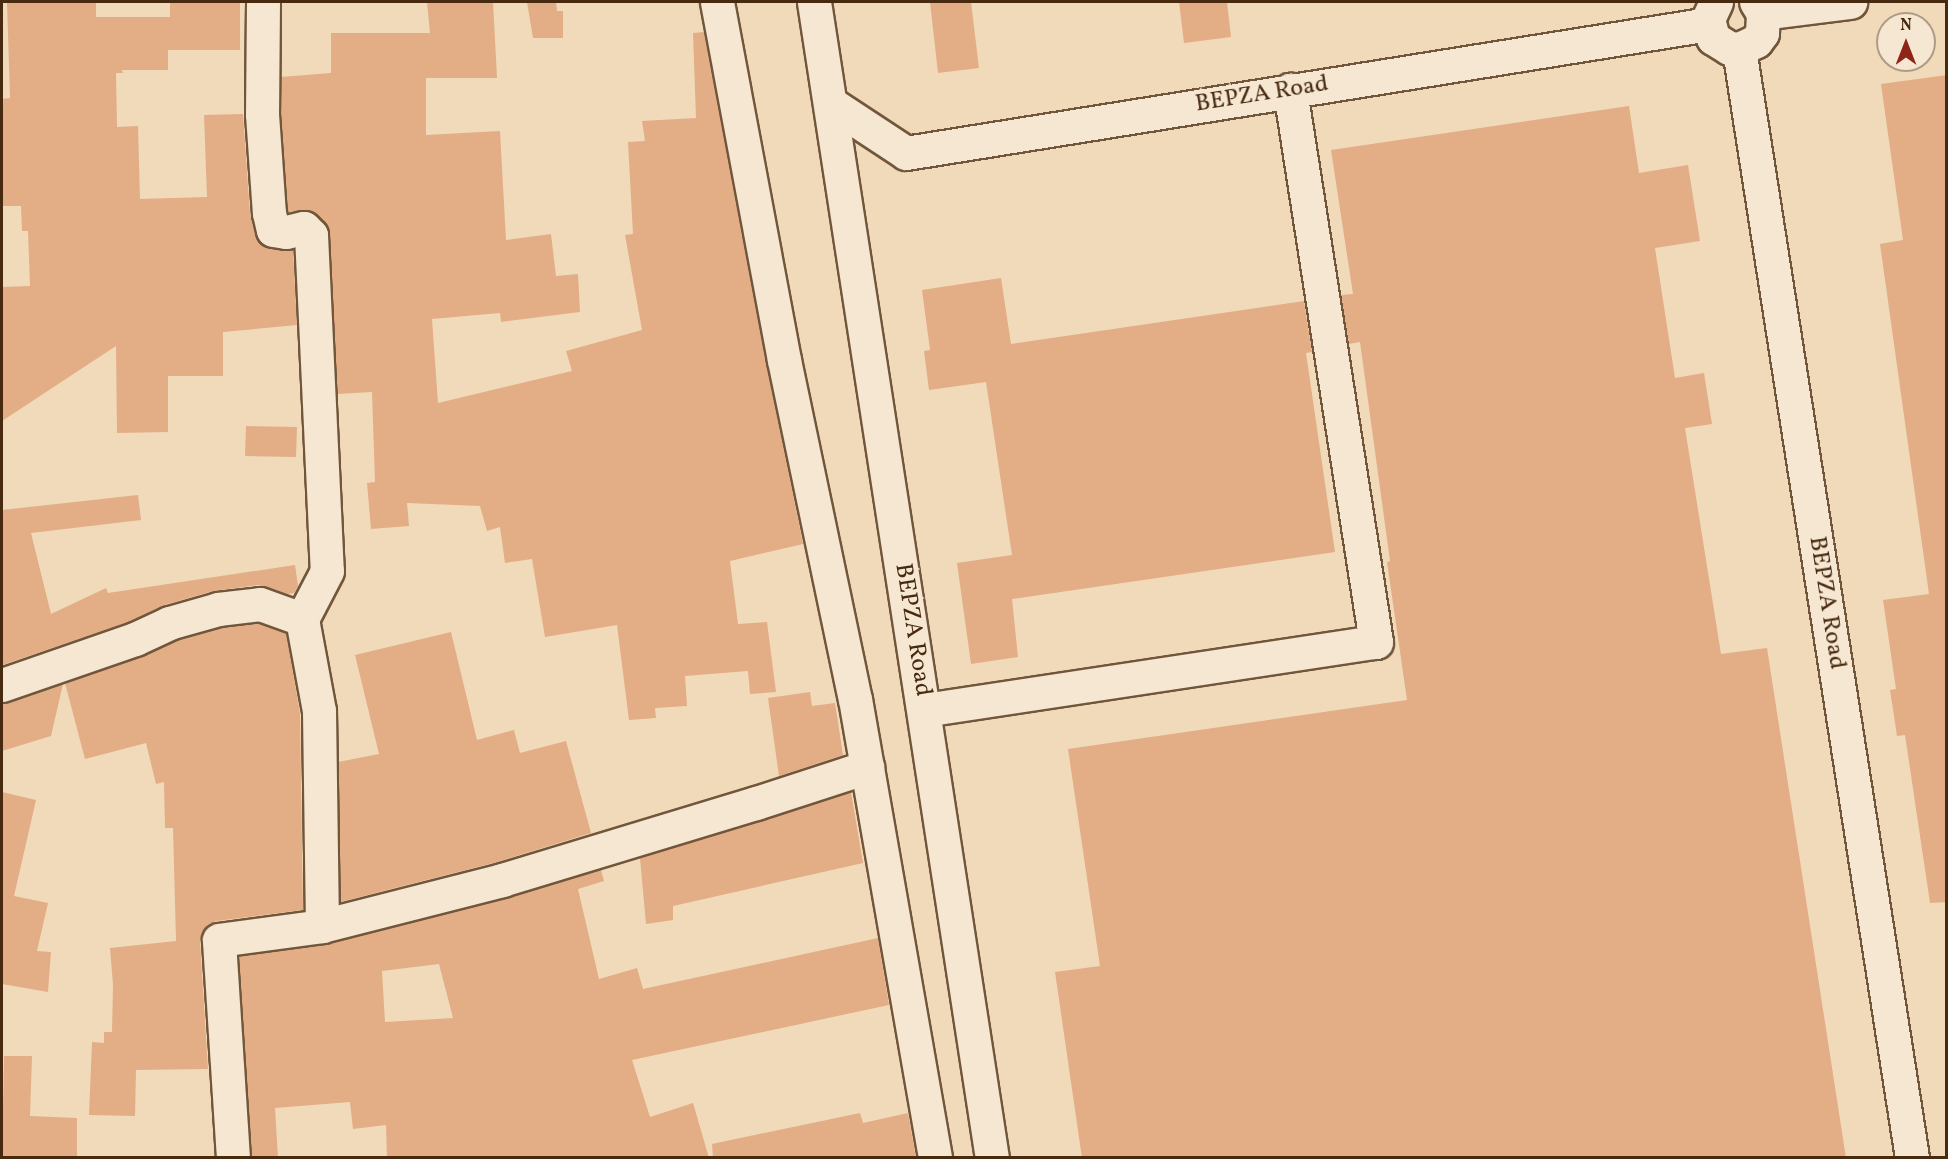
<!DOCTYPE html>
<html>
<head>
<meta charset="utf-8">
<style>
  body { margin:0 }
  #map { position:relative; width:1948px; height:1159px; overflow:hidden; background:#f0daba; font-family:Vollkorn,serif }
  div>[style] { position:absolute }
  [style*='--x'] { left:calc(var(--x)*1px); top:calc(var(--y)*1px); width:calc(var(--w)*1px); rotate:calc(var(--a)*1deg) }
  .building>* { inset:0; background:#e3ad86 }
  .roads { filter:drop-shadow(2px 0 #72563b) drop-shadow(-2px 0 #72563b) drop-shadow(0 2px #72563b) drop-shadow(0 -2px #72563b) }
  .minor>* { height:33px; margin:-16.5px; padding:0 16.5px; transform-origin:16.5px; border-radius:16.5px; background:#f5e7d2 }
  span { translate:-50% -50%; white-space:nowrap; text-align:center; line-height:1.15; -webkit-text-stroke:6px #f5e7d2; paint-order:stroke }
  .street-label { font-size:24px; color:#482a11 }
  .frame { position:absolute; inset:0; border:3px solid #482a11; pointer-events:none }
  .north { position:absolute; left:1876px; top:12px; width:60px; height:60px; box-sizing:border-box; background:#f5e7d2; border:2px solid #b09b85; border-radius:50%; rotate:0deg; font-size:16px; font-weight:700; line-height:24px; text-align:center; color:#482a11 }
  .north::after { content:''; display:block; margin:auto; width:21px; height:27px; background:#8f2418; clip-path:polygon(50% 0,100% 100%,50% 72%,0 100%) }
</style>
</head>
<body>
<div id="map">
  <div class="building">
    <i style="clip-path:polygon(7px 2px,96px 2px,96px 17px,170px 17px,170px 2px,240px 2px,240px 50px,168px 50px,168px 70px,122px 70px,123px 73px,116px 73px,117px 127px,138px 126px,140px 199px,207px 197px,204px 115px,243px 114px,250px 214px,255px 234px,260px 243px,270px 248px,293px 250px,297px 325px,223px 332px,223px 376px,168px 376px,168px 432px,117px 433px,116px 346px,2px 421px,2px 287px,30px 286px,28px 231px,22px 231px,21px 206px,2px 206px,2px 99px,10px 98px)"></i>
    <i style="clip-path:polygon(427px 2px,493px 2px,497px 78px,426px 78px,426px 135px,500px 131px,506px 240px,551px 234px,556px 276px,578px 274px,580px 312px,501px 322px,500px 313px,432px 319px,438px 403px,572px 371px,566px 351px,642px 330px,625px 235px,633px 234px,628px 142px,645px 141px,642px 121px,696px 118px,693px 33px,704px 32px,766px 363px,803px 544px,730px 561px,738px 624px,767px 622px,776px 692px,750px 694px,748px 671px,685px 676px,687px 706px,655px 708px,656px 718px,629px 720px,617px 625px,545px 637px,532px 559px,505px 563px,500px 527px,487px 531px,480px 506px,407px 503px,409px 526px,371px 529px,367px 483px,375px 482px,372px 392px,337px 394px,330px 234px,324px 222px,310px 210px,288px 212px,281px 113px,281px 77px,331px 73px,331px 33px,430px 33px)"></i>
    <i style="clip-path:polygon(527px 2px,556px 2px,557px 11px,563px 11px,563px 38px,533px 38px)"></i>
    <i style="clip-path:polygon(930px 2px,971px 2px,979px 68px,938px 73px)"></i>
    <i style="clip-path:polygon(1179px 2px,1227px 2px,1231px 37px,1184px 43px)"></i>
    <i style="clip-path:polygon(1947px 75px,1947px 902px,1930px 903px,1905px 735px,1897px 736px,1890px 690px,1896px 689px,1883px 600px,1929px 594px,1880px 244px,1903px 240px,1881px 84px)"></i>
    <i style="clip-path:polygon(1629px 106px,1639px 173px,1688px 165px,1700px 241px,1655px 248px,1675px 378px,1704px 373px,1712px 424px,1685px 428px,1721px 654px,1767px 648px,1846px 1158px,1082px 1158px,1055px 972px,1100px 966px,1068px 749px,1407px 700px,1387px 562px,1390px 561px,1360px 342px,1349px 344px,1341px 295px,1353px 294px,1331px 150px)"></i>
    <i style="clip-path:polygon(1001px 278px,1011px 344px,1304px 301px,1312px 352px,1306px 353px,1335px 552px,1012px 599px,1018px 657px,971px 664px,957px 563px,1012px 555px,986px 382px,929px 390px,924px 351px,930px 350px,922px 290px)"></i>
    <i style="clip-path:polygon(246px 426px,297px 427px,296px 457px,245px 456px)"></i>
    <i style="clip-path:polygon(138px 495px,141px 520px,31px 533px,51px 614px,106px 588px,108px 593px,295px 565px,298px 586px,294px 593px,288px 594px,258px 585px,213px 591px,164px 605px,128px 622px,2px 665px,2px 510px)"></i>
    <i style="clip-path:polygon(258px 623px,286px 633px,300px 713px,303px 910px,216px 921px,207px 925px,202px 933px,200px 941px,208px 1069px,136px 1070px,135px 1116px,89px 1115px,92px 1042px,104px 1043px,104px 1032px,112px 1032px,113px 985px,110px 948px,176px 941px,173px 828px,165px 828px,164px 782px,156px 784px,146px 743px,85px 759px,65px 683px,141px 657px,176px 641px,222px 627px)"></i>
    <i style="clip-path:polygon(451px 632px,477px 740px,514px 730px,520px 753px,566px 741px,591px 833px,497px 862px,340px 902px,338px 762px,379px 754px,355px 655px)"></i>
    <i style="clip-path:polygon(63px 684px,51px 736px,2px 751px,2px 703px)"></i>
    <i style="clip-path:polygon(810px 692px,812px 706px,835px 703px,843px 755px,779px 776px,768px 698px)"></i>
    <i style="clip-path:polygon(2px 792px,36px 800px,14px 896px,48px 903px,37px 951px,51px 952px,48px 992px,2px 984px)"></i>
    <i style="clip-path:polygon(851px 792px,863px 863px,673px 906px,673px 920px,646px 924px,640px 858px)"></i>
    <i style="clip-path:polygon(evenodd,601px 870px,604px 881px,578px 889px,599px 979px,637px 968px,643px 989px,878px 938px,889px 1005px,632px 1060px,650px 1117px,693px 1103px,709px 1158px,387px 1158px,386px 1125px,353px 1129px,350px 1102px,275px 1108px,278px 1158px,252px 1158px,239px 956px,327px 944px,507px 898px,601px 870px,439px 964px,453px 1018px,385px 1022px,382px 971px,439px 964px)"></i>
    <i style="clip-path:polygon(4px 1056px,32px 1056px,30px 1116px,77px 1118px,77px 1158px,2px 1158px)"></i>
    <i style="clip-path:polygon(860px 1113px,863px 1123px,908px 1113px,916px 1158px,713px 1158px,712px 1144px)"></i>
  </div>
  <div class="roads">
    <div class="minor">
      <i style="--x:263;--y:2;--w:112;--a:90.5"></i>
      <i style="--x:262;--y:114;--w:99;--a:86"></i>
      <i style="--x:269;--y:213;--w:17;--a:77"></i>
      <i style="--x:273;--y:230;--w:13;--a:9"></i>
      <i style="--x:286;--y:232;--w:18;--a:-13"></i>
      <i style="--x:304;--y:228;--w:10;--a:45"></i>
      <i style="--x:311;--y:235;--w:336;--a:87.3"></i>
      <i style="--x:327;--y:571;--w:54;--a:117.5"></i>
      <i style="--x:717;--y:2;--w:364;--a:79.4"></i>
      <i style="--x:784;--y:360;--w:346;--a:78.2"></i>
      <i style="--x:855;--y:699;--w:466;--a:80.1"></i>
      <i style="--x:814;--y:2;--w:1170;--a:81.25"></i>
      <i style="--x:1716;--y:2;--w:19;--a:115"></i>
      <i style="--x:1708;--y:19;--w:20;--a:75"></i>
      <i style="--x:1713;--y:38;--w:19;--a:32"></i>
      <i style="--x:1729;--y:48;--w:10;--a:6"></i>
      <i style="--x:1739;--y:49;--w:19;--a:-25"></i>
      <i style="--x:1756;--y:41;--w:10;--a:-53"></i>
      <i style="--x:1762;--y:33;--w:20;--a:-87"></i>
      <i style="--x:1763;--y:13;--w:13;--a:-122"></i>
      <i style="--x:1763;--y:13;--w:88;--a:-7.2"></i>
      <i style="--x:1739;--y:49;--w:1122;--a:81.13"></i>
      <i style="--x:830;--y:103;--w:91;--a:33.3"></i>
      <i style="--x:906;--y:153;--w:813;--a:-9.13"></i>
      <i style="--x:2;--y:685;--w:141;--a:-19.1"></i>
      <i style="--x:135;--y:639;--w:38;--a:-25"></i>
      <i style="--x:169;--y:623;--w:51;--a:-15.9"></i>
      <i style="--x:218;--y:609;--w:42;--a:-6.8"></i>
      <i style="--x:260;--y:604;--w:45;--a:19.7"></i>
      <i style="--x:302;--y:619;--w:94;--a:79.5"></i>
      <i style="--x:319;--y:711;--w:215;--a:89.2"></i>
      <i style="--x:322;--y:926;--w:186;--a:-14.3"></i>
      <i style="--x:502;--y:880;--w:265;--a:-16.9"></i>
      <i style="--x:756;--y:803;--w:117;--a:-18"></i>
      <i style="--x:924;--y:710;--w:457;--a:-8.6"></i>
      <i style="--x:1376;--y:642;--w:559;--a:-98.86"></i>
      <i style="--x:233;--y:1158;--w:218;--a:-93.7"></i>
      <i style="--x:219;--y:940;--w:104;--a:-7.7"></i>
    </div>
  </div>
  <div class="street-label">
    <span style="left:1262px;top:95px;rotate:-9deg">BEPZA Road</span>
    <span style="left:1826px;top:603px;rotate:81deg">BEPZA Road</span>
    <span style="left:912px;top:630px;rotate:81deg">BEPZA Road</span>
  </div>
  <div class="frame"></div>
  <div class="north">N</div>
</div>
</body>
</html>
